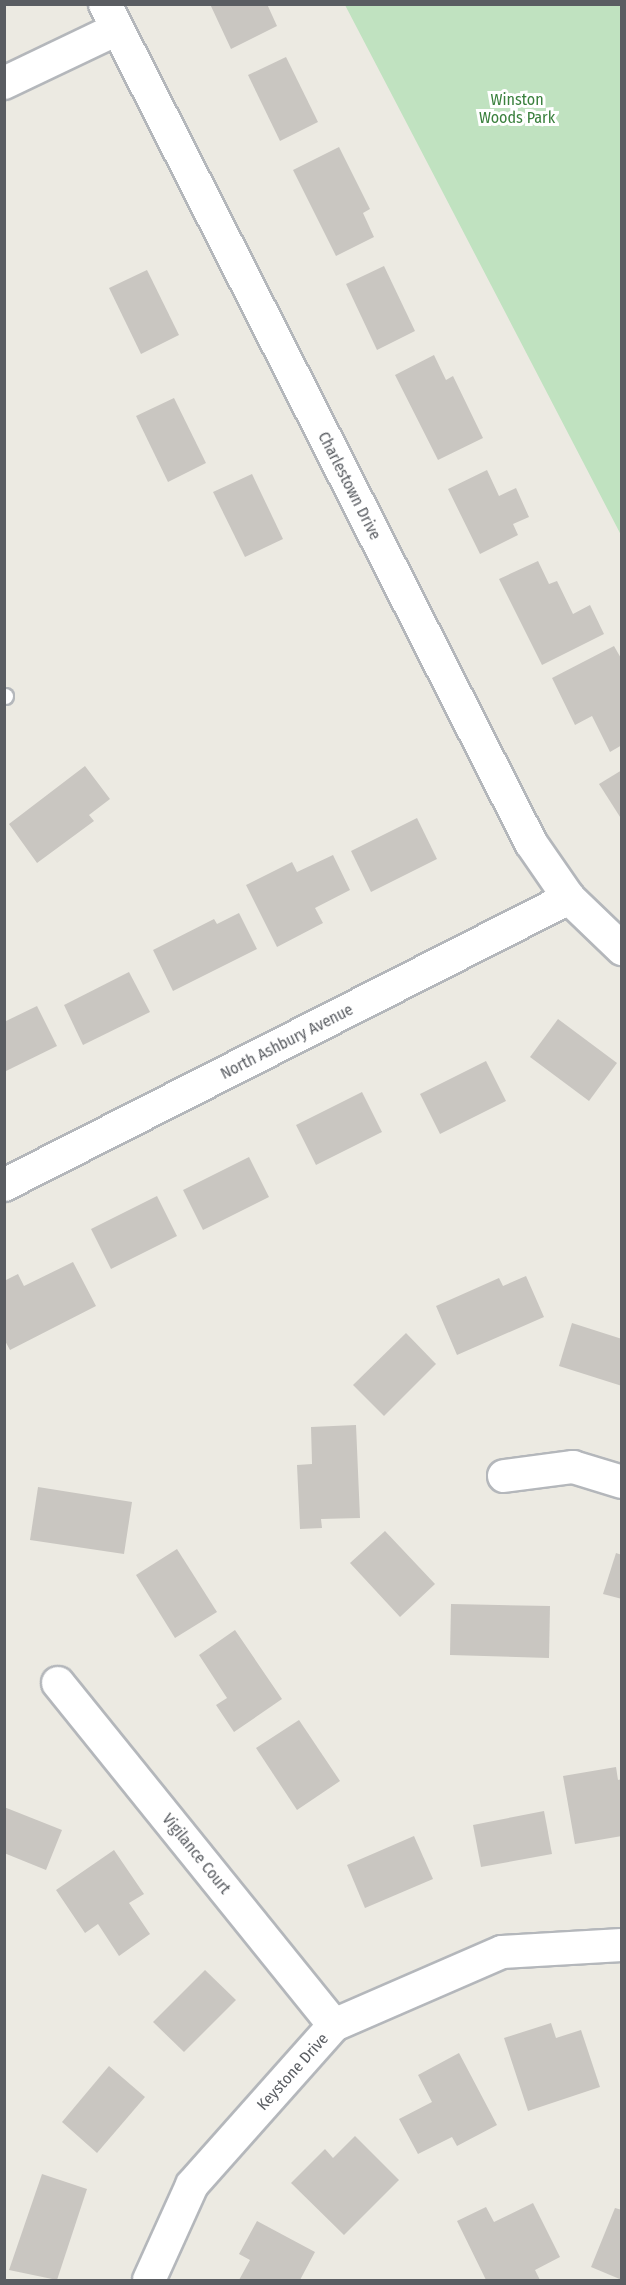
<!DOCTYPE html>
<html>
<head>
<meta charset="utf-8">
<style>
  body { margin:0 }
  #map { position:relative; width:626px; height:2285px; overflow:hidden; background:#eceae2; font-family:"Fira Sans Condensed",sans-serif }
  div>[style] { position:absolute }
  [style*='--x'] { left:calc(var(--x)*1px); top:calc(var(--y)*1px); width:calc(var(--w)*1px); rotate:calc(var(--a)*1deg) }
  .green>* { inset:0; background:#c0e2c0 }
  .building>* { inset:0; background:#c9c6c1 }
  .roads { filter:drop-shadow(2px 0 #b4b7bb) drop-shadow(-2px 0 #b4b7bb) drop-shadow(0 2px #b4b7bb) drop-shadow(0 -2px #b4b7bb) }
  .lane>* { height:15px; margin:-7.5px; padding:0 7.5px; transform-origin:7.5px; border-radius:7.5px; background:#fff }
  .street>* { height:32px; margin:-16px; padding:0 16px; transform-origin:16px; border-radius:16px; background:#fff }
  span { translate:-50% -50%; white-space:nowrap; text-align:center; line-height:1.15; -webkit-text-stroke:6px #fff; paint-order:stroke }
  .park-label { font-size:16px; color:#3a803d }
  .street-label { font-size:16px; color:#5a5d62 }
  .frame { position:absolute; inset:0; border:6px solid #5a5d62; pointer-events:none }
</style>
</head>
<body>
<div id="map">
  <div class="green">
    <i style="clip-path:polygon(345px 5px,621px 5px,621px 535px,440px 187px)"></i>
  </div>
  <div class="building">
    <i style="clip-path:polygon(210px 4px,267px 4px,277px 26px,231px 49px)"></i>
    <i style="clip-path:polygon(286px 57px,318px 122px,280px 141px,248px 75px)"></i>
    <i style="clip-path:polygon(339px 147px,370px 209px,363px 213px,374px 237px,336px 256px,293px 170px)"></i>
    <i style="clip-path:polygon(384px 266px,415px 331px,377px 350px,346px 284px)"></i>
    <i style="clip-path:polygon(147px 270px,179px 335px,141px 354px,109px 288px)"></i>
    <i style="clip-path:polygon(434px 355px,446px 380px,453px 376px,483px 438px,438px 460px,395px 375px)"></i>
    <i style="clip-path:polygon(174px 398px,206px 463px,168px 482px,136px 416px)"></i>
    <i style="clip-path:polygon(487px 470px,499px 496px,516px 488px,529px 517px,513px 524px,518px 535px,480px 554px,448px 489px)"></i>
    <i style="clip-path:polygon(252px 474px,283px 539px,245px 557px,213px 492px)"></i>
    <i style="clip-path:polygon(538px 561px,549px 584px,557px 581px,573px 614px,590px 605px,604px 634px,542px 665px,499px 579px)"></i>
    <i style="clip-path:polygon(614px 646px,622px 660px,622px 745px,610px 752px,592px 716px,575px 725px,552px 678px)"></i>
    <i style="clip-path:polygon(85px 766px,110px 799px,89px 815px,94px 821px,37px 863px,9px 824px)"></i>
    <i style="clip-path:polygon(622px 770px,622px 820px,599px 784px)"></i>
    <i style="clip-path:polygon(417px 818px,437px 859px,371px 892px,351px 851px)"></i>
    <i style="clip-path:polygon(333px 855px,350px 890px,315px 908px,323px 923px,277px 947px,246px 885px,292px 862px,297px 872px)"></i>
    <i style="clip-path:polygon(239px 913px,257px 949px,173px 991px,153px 950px,214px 919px,217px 924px)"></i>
    <i style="clip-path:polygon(129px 972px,150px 1012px,83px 1045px,64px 1005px)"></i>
    <i style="clip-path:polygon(37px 1006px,57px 1046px,4px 1072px,4px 1022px)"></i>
    <i style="clip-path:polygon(558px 1019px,617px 1063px,589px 1101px,530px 1057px)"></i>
    <i style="clip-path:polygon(486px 1061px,506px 1101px,440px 1134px,420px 1094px)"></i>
    <i style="clip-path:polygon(362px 1092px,382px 1132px,316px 1165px,296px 1125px)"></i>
    <i style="clip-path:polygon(249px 1157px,269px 1197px,203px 1230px,183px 1190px)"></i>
    <i style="clip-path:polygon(157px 1196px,177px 1236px,111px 1269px,91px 1229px)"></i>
    <i style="clip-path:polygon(73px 1262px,96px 1306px,10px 1350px,4px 1339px,4px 1281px,18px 1274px,24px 1286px)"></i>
    <i style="clip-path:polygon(526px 1276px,544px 1317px,457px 1355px,436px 1306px,499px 1278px,503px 1286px)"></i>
    <i style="clip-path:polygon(572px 1323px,622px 1339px,622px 1386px,559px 1366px)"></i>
    <i style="clip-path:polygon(406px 1333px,436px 1364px,384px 1416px,353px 1385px)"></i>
    <i style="clip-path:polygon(356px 1425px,360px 1518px,321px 1519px,322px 1528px,300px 1529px,297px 1465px,312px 1464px,311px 1427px)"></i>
    <i style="clip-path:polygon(38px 1487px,132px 1502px,124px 1554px,30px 1540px)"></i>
    <i style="clip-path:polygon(385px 1531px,435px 1584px,400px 1617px,350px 1563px)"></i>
    <i style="clip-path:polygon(177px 1549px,217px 1612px,175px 1638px,136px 1575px)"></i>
    <i style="clip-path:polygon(616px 1553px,622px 1555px,622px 1599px,603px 1594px)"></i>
    <i style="clip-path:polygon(451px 1604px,550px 1606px,549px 1658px,450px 1655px)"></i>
    <i style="clip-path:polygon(235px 1630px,282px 1699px,234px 1732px,216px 1705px,227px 1698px,199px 1655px)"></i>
    <i style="clip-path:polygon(299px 1720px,340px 1781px,297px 1810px,256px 1748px)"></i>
    <i style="clip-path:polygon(616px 1767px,618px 1780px,622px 1779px,622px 1836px,575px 1844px,563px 1776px)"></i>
    <i style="clip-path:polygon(4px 1807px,62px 1830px,46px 1870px,4px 1853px)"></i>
    <i style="clip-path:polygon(544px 1811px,552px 1854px,481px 1867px,473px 1825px)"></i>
    <i style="clip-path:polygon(414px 1836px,433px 1879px,365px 1908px,347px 1865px)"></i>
    <i style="clip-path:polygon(114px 1850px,144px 1894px,129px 1903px,150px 1934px,119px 1956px,98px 1924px,85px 1933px,56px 1890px)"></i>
    <i style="clip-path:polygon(205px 1970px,236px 2000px,184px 2052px,153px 2022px)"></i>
    <i style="clip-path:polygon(551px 2023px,556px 2038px,581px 2030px,600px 2087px,528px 2111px,504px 2038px)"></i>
    <i style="clip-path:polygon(459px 2053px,497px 2125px,457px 2146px,452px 2137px,418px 2154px,399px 2119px,432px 2102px,418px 2075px)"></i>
    <i style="clip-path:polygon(109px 2066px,145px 2097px,97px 2153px,62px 2122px)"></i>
    <i style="clip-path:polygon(355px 2136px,399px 2180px,344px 2235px,291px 2183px,325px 2149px,333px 2158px)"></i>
    <i style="clip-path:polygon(42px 2174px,87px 2189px,57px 2280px,9px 2270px)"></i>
    <i style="clip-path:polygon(533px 2203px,560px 2257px,535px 2270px,540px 2280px,486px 2280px,457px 2221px,486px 2207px,494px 2222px)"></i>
    <i style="clip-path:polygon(615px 2208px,622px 2210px,622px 2280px,591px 2267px)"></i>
    <i style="clip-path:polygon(257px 2221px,315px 2252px,300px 2280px,239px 2280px,250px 2260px,239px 2254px)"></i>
  </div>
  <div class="roads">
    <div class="lane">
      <i style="--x:4;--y:696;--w:1;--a:0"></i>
    </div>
    <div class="street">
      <i style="--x:105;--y:4;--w:941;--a:63.08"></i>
      <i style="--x:531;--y:843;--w:67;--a:55.4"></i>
      <i style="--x:569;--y:898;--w:74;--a:43.9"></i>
      <i style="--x:4;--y:83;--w:125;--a:-25.5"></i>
      <i style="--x:4;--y:1185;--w:634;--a:-26.93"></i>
      <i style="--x:504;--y:1476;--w:70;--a:-7.4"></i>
      <i style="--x:573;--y:1467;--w:51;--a:17"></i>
      <i style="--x:58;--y:1683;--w:439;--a:51.1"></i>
      <i style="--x:149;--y:2280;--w:104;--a:-65.6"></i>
      <i style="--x:192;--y:2185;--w:214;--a:-48.4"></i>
      <i style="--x:334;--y:2025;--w:183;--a:-23.5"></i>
      <i style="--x:502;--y:1952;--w:120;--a:-3.3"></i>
    </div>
  </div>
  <div class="park-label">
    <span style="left:517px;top:109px">Winston<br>Woods Park</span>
  </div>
  <div class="street-label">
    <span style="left:349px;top:486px;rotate:63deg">Charlestown Drive</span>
    <span style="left:287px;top:1042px;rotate:-27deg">North Ashbury Avenue</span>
    <span style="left:196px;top:1854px;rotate:51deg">Vigilance Court</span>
    <span style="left:293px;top:2072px;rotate:-48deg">Keystone Drive</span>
  </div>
  <div class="frame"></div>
</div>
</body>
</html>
